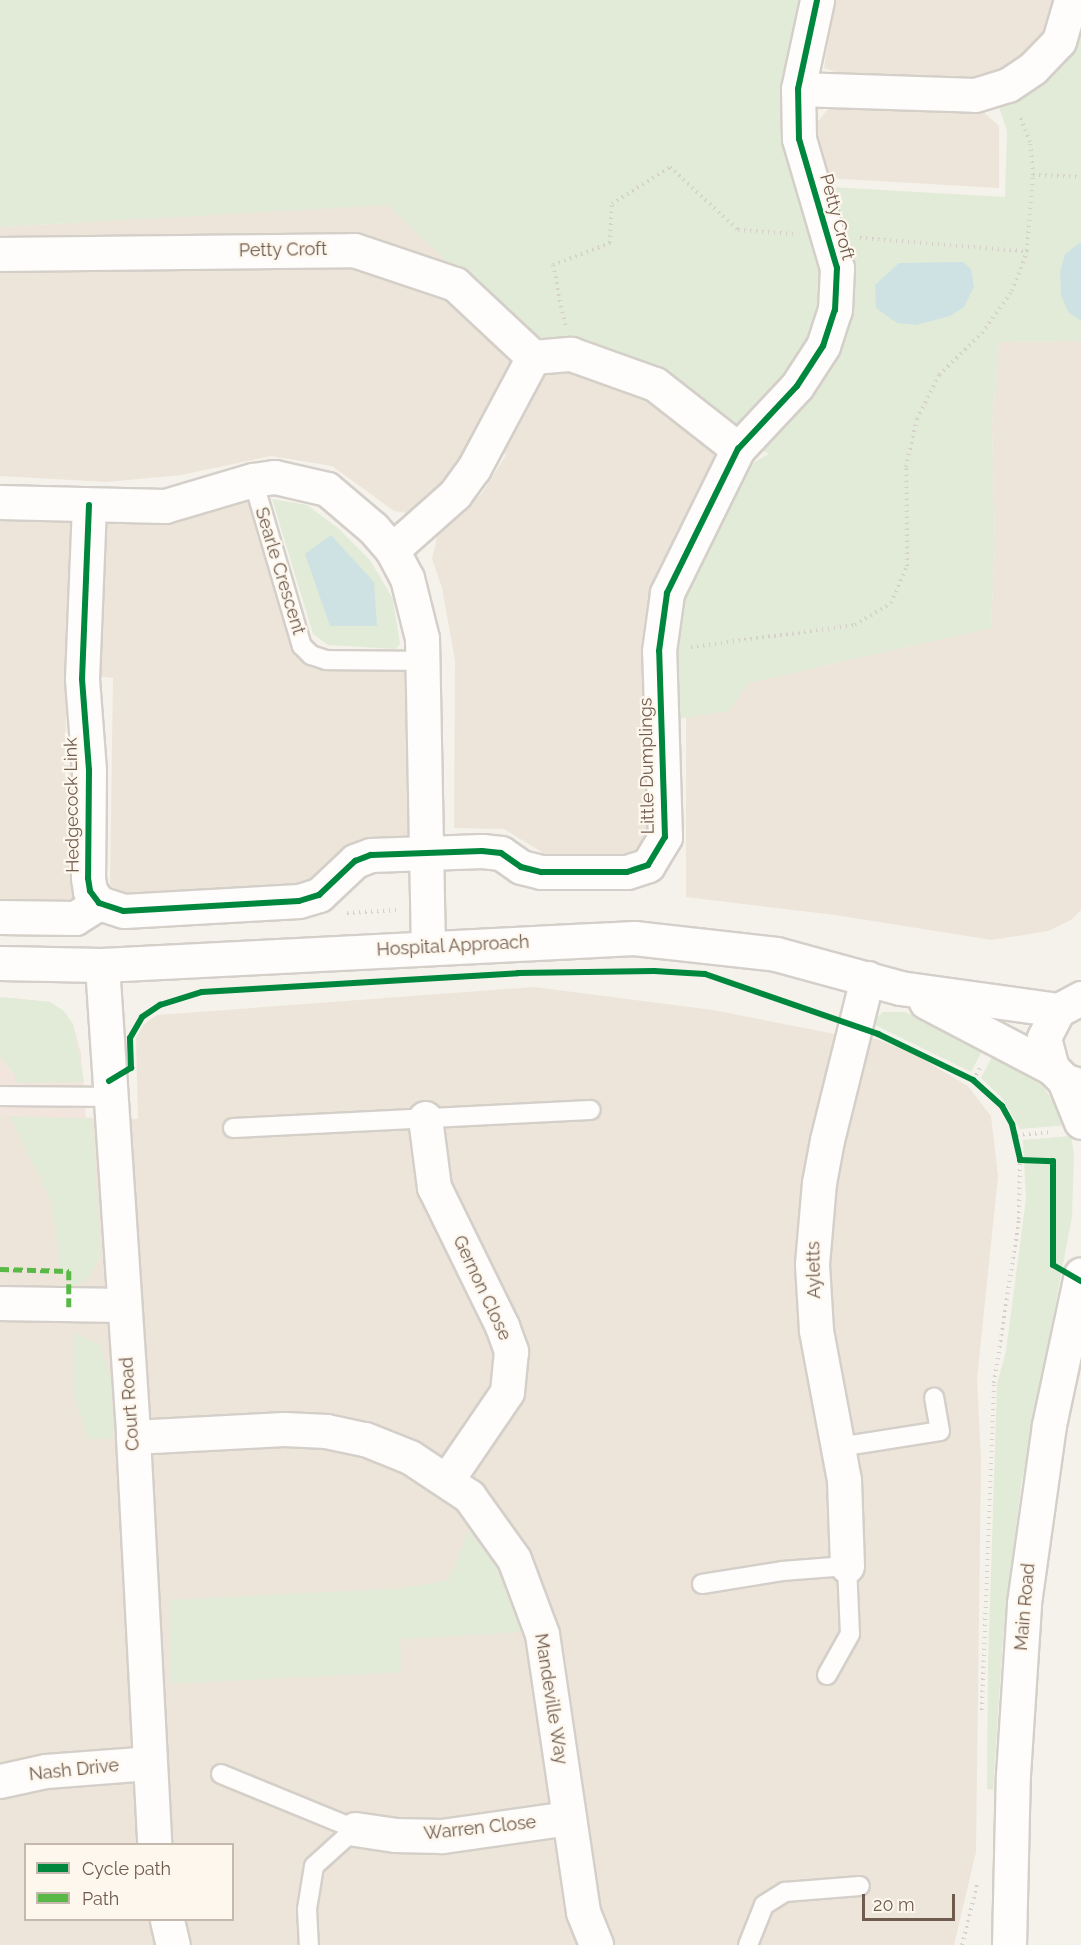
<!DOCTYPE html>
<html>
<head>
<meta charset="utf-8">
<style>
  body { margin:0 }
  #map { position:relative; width:1081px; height:1945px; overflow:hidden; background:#f5f2eb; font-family:Raleway,sans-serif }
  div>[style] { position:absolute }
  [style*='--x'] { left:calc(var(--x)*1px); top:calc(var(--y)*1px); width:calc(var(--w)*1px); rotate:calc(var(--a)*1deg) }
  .residential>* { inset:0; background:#ede5d9 }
  .commercial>* { inset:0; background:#f2e5dd }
  .green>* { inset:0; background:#e2ebd7 }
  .water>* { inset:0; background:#cee2e4 }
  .path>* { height:4px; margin-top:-2px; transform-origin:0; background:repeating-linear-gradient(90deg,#d6d0cb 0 1.5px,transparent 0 6px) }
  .roads { filter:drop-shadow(2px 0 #d4cfc9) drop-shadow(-2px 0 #d4cfc9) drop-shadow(0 2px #d4cfc9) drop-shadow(0 -2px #d4cfc9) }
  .lane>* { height:18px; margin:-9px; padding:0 9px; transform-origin:9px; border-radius:9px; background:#fefdfc }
  .street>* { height:33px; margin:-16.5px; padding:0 16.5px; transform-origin:16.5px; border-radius:16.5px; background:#fefdfc }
  .secondary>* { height:33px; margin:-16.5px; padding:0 16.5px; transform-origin:16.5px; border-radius:16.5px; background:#fefdfc }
  .quiet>* { height:4.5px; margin-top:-2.25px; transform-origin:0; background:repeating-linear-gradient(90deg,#58b947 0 9px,transparent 0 13.5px) }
  .cycleway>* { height:6px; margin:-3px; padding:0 3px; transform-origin:3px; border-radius:3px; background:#00873e }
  span { translate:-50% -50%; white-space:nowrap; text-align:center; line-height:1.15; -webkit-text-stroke:4.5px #fdf7ed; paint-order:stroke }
  .street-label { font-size:18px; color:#705b4f }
  .legend { position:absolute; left:24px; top:1843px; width:210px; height:78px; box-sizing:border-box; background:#fdf7ed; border:2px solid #c5b9ae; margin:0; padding:8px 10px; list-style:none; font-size:18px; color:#705b4f }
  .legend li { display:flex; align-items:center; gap:12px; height:30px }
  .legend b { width:30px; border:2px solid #c5b9ae }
  .scale { position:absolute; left:862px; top:1894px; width:93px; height:27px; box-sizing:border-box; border:3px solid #705b4f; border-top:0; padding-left:8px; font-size:18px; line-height:21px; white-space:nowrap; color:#705b4f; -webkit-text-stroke:4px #fdf7ed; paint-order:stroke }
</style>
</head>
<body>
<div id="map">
  <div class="residential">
    <i style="clip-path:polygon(835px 0,1057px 0,1045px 36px,1018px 62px,969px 80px,859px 81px,824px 68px)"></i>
    <i style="clip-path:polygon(829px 108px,980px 109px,999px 126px,999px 188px,825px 178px,815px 125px)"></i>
    <i style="clip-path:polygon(468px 200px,727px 448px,658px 593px,658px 841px,647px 855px,545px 854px,504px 829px,454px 828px,455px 660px,442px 588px,432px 559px,437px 537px,482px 493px,506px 455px,487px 437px,419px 515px,394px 511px,332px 466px,271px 456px,181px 475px,107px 482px,0 476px,0 227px)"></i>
    <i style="clip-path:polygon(1081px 341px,1081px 910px,1071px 920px,1048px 931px,992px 940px,835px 915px,686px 897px,686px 717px,729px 711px,748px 683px,991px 628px,995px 542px,992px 424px,999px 342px)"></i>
    <i style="clip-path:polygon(250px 497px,301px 654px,323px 667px,413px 672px,408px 838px,362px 840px,328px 874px,308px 887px,124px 896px,110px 885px,113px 678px,95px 676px,99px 526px,107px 518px,187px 518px)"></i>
    <i style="clip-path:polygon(0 517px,66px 517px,74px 525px,64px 765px,85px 765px,78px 907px,0 906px)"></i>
    <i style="clip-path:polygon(evenodd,534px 987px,713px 1010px,840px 1035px,876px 1039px,912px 1053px,968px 1086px,991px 1116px,998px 1176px,977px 1379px,981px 1459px,976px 1852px,954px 1945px,0 1945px,0 1115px,138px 1119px,136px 1038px,144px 1024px,157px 1015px,534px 987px,26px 1844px,232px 1844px,232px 1920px,26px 1920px,26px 1844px)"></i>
  </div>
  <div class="commercial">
    <i style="clip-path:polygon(0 997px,50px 1002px,73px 1024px,81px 1053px,86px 1119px,0 1115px)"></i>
  </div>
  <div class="green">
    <i style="clip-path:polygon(0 0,805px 0,813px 186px,1005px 197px,1007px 131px,998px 104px,1081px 13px,1081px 341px,999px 342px,992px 424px,995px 542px,991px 628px,748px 683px,729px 711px,672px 720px,672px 611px,740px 470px,769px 454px,732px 432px,531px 340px,387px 205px,0 227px)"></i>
    <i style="clip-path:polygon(272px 499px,307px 505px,338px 528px,370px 560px,393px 599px,400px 644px,395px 649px,328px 645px,313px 634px)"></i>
    <i style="clip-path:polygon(0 997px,50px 1002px,64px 1011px,73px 1024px,84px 1082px,15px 1083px,15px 1075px,0 1057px)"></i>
    <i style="clip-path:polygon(883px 1012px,905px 1012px,984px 1047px,971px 1072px,871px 1023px)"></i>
    <i style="clip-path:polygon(994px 1053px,1043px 1086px,1068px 1125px,1020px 1129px,1002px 1098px,981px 1078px)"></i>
    <i style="clip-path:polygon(10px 1116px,92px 1119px,101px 1256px,89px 1278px,77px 1285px,69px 1285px,69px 1271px,61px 1271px,51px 1202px)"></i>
    <i style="clip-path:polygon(1071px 1136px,1074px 1154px,1072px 1217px,1021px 1486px,1003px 1639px,993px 1790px,987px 1789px,988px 1665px,997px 1384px,1006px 1351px,1026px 1199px,1023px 1140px)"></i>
    <i style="clip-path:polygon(73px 1332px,100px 1345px,111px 1380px,114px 1438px,88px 1439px,73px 1394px)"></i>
    <i style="clip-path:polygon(469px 1530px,496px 1567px,521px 1632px,400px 1639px,402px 1672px,169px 1684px,169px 1600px,404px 1588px,448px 1580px)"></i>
  </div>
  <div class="water">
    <i style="clip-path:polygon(1081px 242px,1081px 321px,1068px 312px,1061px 295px,1060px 272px,1065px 254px)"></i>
    <i style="clip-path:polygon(963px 262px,971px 269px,974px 287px,964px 307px,950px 316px,916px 325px,897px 323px,876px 308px,875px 285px,899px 263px)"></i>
    <i style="clip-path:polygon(331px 535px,374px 582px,377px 626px,330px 626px,305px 554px)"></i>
  </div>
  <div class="path">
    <i style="--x:1033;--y:175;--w:48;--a:2.4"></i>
    <i style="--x:860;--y:238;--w:168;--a:4.5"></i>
    <i style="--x:565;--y:325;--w:61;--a:-101.3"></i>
    <i style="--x:553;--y:265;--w:61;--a:-21.1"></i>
    <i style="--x:610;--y:243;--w:39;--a:-87"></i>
    <i style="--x:612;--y:204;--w:69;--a:-32.5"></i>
    <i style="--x:670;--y:167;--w:93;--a:42.8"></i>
    <i style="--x:738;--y:230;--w:55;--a:4.2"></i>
    <i style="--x:691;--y:647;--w:165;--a:-7.6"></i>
    <i style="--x:855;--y:625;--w:42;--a:-31.4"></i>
    <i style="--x:891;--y:603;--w:40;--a:-66.6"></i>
    <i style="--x:907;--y:566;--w:99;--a:-90.6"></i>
    <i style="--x:906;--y:467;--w:49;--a:-77.1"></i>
    <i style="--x:917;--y:419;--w:49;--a:-63.4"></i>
    <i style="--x:939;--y:375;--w:60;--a:-44.3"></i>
    <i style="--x:982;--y:333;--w:52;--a:-54.5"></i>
    <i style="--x:1012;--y:291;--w:43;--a:-69.4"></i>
    <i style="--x:1027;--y:251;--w:76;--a:-85.5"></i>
    <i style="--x:1033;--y:175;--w:33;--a:-95"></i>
    <i style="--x:1030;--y:142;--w:30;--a:-111"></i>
    <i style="--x:347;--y:913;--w:50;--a:-3.4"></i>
    <i style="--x:973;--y:1080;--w:16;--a:-60"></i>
    <i style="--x:1017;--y:1135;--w:35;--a:-5"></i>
    <i style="--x:1019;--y:1219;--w:59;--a:-89"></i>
    <i style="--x:982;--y:1710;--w:327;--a:-87.9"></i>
    <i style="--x:994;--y:1383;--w:166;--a:-81.3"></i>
    <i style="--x:962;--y:1945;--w:62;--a:-76"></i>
  </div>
  <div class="roads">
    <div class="lane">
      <i style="--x:253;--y:480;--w:173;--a:73.6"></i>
      <i style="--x:302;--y:646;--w:13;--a:45"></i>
      <i style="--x:311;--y:655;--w:16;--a:18"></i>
      <i style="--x:326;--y:660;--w:97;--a:0.6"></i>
      <i style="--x:0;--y:1096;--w:110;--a:0.5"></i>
      <i style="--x:233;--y:1128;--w:358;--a:-2.9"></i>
      <i style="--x:839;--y:1447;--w:102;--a:-9"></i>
      <i style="--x:940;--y:1431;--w:34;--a:-100"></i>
      <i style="--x:702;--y:1584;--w:81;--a:-9.2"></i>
      <i style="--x:782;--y:1571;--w:65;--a:-4.4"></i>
      <i style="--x:847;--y:1566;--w:68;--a:87.5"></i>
      <i style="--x:850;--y:1634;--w:47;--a:119.3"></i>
      <i style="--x:221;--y:1774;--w:145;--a:22.3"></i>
      <i style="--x:355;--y:1829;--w:55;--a:137.9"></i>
      <i style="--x:314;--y:1866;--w:44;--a:99.2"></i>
      <i style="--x:307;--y:1909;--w:36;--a:87"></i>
      <i style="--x:748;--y:1945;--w:43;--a:-68.2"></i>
      <i style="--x:764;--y:1905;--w:25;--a:-32"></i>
      <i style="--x:785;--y:1892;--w:75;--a:-4.6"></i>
    </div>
    <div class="street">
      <i style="--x:798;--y:89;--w:177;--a:1.9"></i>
      <i style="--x:975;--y:95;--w:34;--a:-17"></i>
      <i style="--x:1008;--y:85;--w:30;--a:-34"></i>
      <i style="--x:1033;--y:68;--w:37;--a:-46"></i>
      <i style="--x:1059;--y:41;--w:43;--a:-73.7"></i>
      <i style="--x:0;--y:254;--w:354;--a:-0.6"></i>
      <i style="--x:354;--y:250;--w:107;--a:18.6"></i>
      <i style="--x:455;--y:284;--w:107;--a:43.1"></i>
      <i style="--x:533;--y:357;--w:38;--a:-5"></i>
      <i style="--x:571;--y:354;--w:89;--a:19.7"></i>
      <i style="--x:655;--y:384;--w:105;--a:38.1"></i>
      <i style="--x:0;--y:502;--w:165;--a:1.4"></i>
      <i style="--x:165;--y:506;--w:92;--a:-16.5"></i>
      <i style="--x:253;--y:480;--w:22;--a:-8"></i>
      <i style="--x:275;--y:477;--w:53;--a:13"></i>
      <i style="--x:327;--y:489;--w:60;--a:40.3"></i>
      <i style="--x:373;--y:528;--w:29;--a:49"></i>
      <i style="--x:392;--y:550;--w:32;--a:62"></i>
      <i style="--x:407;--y:578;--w:62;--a:76"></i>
      <i style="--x:422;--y:638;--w:310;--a:88.9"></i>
      <i style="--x:89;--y:505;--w:174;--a:92.3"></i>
      <i style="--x:82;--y:679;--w:91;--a:85.6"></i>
      <i style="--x:89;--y:770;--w:108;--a:90.5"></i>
      <i style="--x:88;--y:878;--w:13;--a:81"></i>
      <i style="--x:90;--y:891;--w:15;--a:53"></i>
      <i style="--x:99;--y:903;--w:26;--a:18"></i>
      <i style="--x:124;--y:911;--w:175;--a:-3.3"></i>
      <i style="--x:299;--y:901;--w:21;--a:-17"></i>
      <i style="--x:319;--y:895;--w:50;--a:-43.4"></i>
      <i style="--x:355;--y:861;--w:17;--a:-21"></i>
      <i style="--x:371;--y:855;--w:111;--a:-2.1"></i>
      <i style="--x:482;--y:851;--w:19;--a:6"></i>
      <i style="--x:501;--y:853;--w:24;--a:35"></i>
      <i style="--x:521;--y:867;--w:21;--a:14"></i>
      <i style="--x:541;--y:872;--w:86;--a:0"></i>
      <i style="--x:627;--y:872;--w:22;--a:-18"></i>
      <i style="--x:648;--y:865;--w:33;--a:-59"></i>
      <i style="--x:665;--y:837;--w:186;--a:-91.8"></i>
      <i style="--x:659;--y:651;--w:59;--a:-82.1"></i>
      <i style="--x:667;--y:593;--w:161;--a:-63.8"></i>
      <i style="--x:738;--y:449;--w:86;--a:-46.9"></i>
      <i style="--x:797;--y:386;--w:48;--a:-57"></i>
      <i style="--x:823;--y:346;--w:38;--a:-72"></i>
      <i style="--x:835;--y:310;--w:42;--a:-87.3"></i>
      <i style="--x:837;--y:268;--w:134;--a:-106.4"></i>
      <i style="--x:799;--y:139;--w:50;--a:-91.1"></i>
      <i style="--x:798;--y:89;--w:91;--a:-77.9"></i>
      <i style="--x:392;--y:550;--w:84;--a:-41.6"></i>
      <i style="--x:455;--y:494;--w:32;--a:-54"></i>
      <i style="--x:474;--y:468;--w:126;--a:-62"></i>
      <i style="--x:0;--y:917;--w:75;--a:0.8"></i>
      <i style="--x:75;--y:918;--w:28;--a:-32"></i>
      <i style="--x:0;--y:963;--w:102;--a:1.1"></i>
      <i style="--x:102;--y:965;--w:533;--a:-2.91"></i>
      <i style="--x:634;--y:938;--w:143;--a:6.4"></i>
      <i style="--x:776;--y:954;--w:129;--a:15.3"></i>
      <i style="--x:900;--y:988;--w:160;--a:7.9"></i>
      <i style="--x:102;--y:965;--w:473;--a:86.2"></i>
      <i style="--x:133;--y:1437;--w:408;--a:87"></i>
      <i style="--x:926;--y:1002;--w:142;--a:27.6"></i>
      <i style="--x:425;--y:1118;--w:70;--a:82.6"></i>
      <i style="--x:434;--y:1187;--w:155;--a:63.9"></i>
      <i style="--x:502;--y:1326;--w:27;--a:70"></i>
      <i style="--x:511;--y:1351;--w:41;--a:95.6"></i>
      <i style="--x:507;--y:1392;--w:107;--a:124.3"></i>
      <i style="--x:0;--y:1303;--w:122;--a:0.9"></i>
      <i style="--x:133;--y:1437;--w:151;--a:-3"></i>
      <i style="--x:284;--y:1429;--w:42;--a:2.7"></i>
      <i style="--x:326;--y:1431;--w:40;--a:12"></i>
      <i style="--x:365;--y:1439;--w:48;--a:21.8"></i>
      <i style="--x:410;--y:1457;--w:71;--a:33.5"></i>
      <i style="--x:469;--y:1496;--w:77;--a:54.5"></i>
      <i style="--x:514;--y:1559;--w:80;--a:69.5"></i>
      <i style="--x:542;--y:1634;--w:281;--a:81.6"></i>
      <i style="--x:583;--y:1912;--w:35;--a:68"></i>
      <i style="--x:847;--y:1566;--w:86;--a:-92"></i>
      <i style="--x:844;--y:1480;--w:153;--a:-100.6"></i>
      <i style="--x:816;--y:1330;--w:66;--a:-93.5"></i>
      <i style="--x:812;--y:1264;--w:81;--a:-85.1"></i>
      <i style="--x:819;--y:1183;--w:44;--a:-79.5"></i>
      <i style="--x:827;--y:1140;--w:167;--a:-76.1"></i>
      <i style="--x:0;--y:1781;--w:47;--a:-12.3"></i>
      <i style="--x:46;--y:1771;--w:103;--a:-4.4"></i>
      <i style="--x:355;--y:1829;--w:40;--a:8.5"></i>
      <i style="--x:395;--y:1835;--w:47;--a:1.2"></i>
      <i style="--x:442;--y:1836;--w:128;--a:-8.1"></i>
      <i style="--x:167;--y:1920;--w:26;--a:77"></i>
    </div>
    <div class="secondary">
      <i style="--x:1081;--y:998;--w:26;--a:152"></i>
      <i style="--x:1058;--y:1010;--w:31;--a:117"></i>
      <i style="--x:1044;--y:1038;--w:31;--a:75"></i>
      <i style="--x:1052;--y:1068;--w:17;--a:45"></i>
      <i style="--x:1064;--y:1080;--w:18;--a:19"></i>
      <i style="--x:1064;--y:1080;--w:45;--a:68"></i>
      <i style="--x:1009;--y:1945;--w:170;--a:-88.7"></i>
      <i style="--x:1013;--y:1775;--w:172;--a:-86.3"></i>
      <i style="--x:1024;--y:1603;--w:180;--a:-82"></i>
      <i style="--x:1049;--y:1425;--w:154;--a:-78"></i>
    </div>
  </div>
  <div class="quiet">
    <i style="--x:0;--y:1269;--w:69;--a:1.7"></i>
    <i style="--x:69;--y:1271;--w:36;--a:90"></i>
  </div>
  <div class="cycleway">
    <i style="--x:89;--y:505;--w:174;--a:92.3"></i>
    <i style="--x:82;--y:679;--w:91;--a:85.6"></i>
    <i style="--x:89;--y:770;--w:108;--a:90.5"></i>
    <i style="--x:88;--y:878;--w:13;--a:81"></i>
    <i style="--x:90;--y:891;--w:15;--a:53"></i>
    <i style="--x:99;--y:903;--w:26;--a:18"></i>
    <i style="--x:124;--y:911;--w:175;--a:-3.3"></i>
    <i style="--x:299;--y:901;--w:21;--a:-17"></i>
    <i style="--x:319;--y:895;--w:50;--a:-43.4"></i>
    <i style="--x:355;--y:861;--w:17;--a:-21"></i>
    <i style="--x:371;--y:855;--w:111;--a:-2.1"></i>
    <i style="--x:482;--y:851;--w:19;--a:6"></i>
    <i style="--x:501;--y:853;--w:24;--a:35"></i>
    <i style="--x:521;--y:867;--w:21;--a:14"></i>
    <i style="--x:541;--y:872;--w:86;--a:0"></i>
    <i style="--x:627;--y:872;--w:22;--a:-18"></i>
    <i style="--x:648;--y:865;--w:33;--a:-59"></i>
    <i style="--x:665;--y:837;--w:186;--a:-91.8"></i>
    <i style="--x:659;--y:651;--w:59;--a:-82.1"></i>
    <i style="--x:667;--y:593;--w:161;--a:-63.8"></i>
    <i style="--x:738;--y:449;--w:86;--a:-46.9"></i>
    <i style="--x:797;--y:386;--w:48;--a:-57"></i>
    <i style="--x:823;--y:346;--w:38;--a:-72"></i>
    <i style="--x:835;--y:310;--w:42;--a:-87.3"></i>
    <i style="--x:837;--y:268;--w:134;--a:-106.4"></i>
    <i style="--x:799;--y:139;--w:50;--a:-91.1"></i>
    <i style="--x:798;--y:89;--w:91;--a:-77.9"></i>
    <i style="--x:109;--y:1081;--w:26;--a:-31"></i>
    <i style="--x:131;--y:1068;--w:30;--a:-92"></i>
    <i style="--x:130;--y:1038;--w:24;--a:-60"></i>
    <i style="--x:142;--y:1017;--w:22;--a:-34"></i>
    <i style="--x:160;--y:1005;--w:44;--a:-17.2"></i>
    <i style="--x:202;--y:992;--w:317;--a:-3.4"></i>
    <i style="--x:518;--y:973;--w:136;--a:-0.8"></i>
    <i style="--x:654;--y:971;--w:51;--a:3.4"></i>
    <i style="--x:705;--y:974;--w:183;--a:19.1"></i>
    <i style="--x:878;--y:1034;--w:106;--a:25.8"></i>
    <i style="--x:973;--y:1080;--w:39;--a:42"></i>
    <i style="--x:1002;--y:1106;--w:21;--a:61"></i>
    <i style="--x:1012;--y:1124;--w:37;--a:77"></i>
    <i style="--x:1020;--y:1160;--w:33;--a:2"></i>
    <i style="--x:1053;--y:1161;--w:104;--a:90"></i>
    <i style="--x:1053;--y:1265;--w:32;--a:30"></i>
  </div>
  <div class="street-label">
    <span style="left:837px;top:217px;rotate:75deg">Petty Croft</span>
    <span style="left:283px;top:250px;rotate:-1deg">Petty Croft</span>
    <span style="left:280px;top:571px;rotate:73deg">Searle Crescent</span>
    <span style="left:647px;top:766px;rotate:-91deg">Little Dumplings</span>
    <span style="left:72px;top:805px;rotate:-91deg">Hedgecock Link</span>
    <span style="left:453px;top:946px;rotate:-3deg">Hospital Approach</span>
    <span style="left:814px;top:1270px;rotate:-91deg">Ayletts</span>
    <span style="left:482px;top:1288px;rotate:65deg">Gernon Close</span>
    <span style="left:130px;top:1404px;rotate:-94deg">Court Road</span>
    <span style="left:1025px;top:1607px;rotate:-85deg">Main Road</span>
    <span style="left:551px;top:1699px;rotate:81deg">Mandeville Way</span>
    <span style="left:74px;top:1770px;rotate:-6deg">Nash Drive</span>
    <span style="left:480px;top:1828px;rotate:-6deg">Warren Close</span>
  </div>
  <ul class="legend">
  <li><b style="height:8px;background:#00873e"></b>Cycle path</li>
  <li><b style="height:8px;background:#58b947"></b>Path</li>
  </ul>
  <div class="scale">20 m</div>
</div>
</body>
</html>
